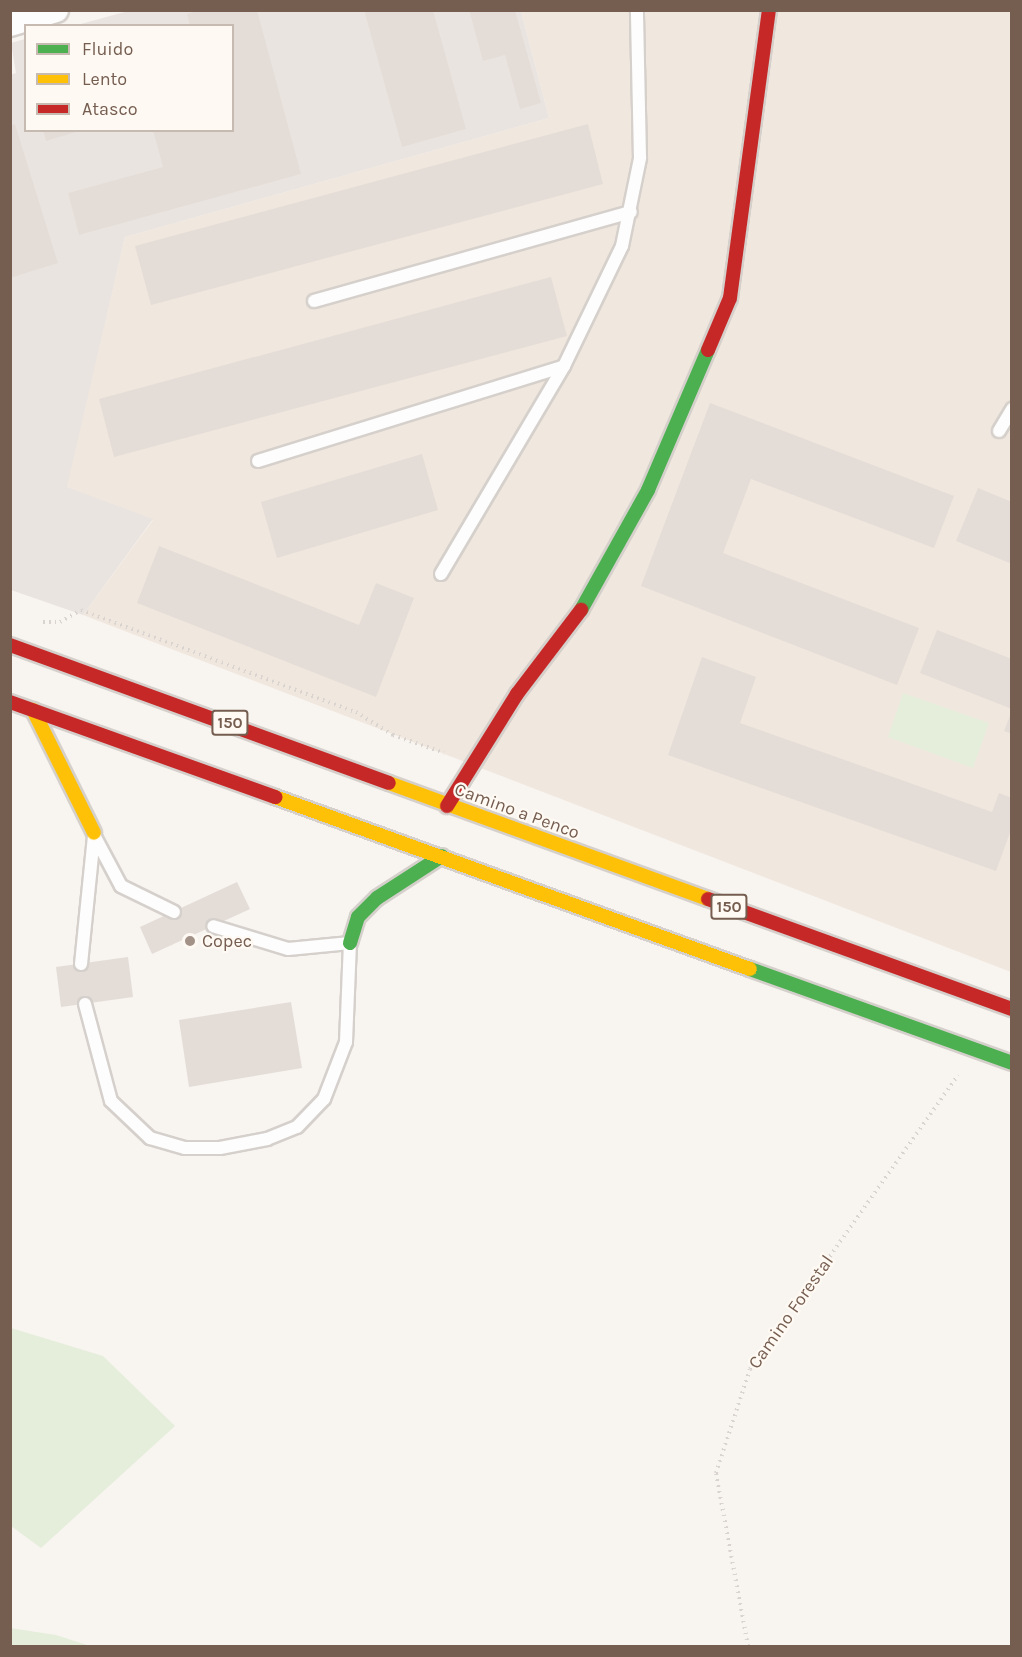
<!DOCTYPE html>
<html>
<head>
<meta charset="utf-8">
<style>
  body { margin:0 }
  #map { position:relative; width:1022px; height:1657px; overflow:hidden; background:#f8f4f0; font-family:Karla,sans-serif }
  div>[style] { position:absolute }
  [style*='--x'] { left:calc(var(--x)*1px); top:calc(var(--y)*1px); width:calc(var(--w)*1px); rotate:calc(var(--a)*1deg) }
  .residential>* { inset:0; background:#f0e7de }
  .industrial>* { inset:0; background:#eae4e0 }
  .green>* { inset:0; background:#e5eddb }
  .building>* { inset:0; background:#e4ddd7 }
  .path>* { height:4px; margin-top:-2px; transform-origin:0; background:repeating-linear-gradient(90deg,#dad4d0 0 1.5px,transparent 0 6px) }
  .roads { filter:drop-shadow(2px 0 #d5d0cb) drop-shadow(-2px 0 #d5d0cb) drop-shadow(0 2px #d5d0cb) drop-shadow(0 -2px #d5d0cb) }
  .lane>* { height:12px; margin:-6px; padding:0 6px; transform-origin:6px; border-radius:6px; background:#fefdfd }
  .street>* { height:24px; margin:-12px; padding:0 12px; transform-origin:12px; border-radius:12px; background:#fefdfd }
  .fast>* { height:14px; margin:-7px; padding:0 7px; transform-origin:7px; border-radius:7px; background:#4caf50 }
  .slow>* { height:14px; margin:-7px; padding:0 7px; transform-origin:7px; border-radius:7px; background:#ffc107 }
  .jam>* { height:14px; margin:-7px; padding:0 7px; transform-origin:7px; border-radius:7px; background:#c62828 }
  .dots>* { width:16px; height:16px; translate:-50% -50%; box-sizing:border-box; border:3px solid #fef9f2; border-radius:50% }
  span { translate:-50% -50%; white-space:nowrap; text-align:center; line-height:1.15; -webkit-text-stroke:4.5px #fef9f2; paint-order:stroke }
  .shield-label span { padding:2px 4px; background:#fef9f2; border:2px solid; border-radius:4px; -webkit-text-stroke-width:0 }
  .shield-label { font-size:16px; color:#755d50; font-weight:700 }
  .street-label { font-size:18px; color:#755d50 }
  .poi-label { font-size:18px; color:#755d50 }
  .left { translate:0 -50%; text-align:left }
  .frame { position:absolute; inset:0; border:12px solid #755d50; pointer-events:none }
  .legend { position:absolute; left:24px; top:24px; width:210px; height:108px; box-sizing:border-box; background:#fef9f2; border:2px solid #c7bbb1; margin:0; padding:8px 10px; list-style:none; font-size:18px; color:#755d50 }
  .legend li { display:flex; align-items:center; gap:12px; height:30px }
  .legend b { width:30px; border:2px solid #c7bbb1 }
</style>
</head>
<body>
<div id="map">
  <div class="residential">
    <i style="clip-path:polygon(521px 11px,1011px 11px,1011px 972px,83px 615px,153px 520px,66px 487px,125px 237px,549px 118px)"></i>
  </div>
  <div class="industrial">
    <i style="clip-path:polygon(132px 10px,521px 11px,549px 118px,125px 237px,67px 487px,153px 519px,83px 615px,11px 590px,10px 75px,16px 73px,11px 43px,25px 39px,26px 130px,232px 130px,232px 26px,77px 25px)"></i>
  </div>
  <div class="green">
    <i style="clip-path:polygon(903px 693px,989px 723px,973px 768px,888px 737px)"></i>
    <i style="clip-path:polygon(11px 1328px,103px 1356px,175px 1426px,41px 1548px,11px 1526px)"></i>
    <i style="clip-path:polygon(10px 1628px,56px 1635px,90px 1646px,11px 1646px)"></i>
  </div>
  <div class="building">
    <i style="clip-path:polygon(200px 10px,257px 10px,301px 174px,79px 235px,68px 193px,163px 167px,153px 130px,232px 130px,232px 26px,190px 26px,187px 14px)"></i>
    <i style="clip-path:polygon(364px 10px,433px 10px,466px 129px,402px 147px)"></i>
    <i style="clip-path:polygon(469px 10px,515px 10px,541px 103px,520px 109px,505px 55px,483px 61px)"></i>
    <i style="clip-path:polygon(15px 124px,58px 263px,10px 278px,10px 126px)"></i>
    <i style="clip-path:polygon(588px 124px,603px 184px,151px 305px,135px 246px)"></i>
    <i style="clip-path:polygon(43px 130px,79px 130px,79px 131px,46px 141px)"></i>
    <i style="clip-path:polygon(551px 277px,567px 336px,114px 457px,99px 399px)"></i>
    <i style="clip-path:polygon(710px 403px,954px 496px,934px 548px,751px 479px,723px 553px,919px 628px,897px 685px,641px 586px)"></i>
    <i style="clip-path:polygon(422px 454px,438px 510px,277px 558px,261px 502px)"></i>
    <i style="clip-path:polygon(978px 488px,1012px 502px,1012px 564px,956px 541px)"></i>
    <i style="clip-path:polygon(159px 546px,359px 625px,376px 583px,414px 598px,376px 697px,137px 603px)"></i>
    <i style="clip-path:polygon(937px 630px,1012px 659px,1012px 709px,920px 673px)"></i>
    <i style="clip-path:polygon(702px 657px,756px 677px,740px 723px,992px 812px,999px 793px,1012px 798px,1012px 827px,996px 871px,668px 755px)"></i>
    <i style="clip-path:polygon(1011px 713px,1012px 713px,1012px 734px,1004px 731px)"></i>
    <i style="clip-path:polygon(237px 882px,250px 909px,152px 954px,140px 927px)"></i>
    <i style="clip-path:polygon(128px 957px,133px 997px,61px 1007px,56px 967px)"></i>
    <i style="clip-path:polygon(291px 1002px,302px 1068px,189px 1087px,179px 1020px)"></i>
  </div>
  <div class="path">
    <i style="--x:43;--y:622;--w:17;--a:0"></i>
    <i style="--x:60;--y:622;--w:24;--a:-30"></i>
    <i style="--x:81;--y:610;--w:293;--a:20.4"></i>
    <i style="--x:356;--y:712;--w:44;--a:31.9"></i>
    <i style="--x:393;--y:735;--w:54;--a:19.4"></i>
    <i style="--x:748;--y:1646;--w:176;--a:-100.5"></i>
    <i style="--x:716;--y:1473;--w:109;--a:-71.9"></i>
    <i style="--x:750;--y:1369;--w:360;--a:-54.7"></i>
  </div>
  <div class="roads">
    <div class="lane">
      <i style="--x:314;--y:301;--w:329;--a:-15.7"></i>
      <i style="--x:999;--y:431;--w:26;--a:-59"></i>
      <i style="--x:258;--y:461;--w:320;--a:-17.2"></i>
      <i style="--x:441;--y:574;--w:242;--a:-59.4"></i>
      <i style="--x:564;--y:366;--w:133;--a:-64.2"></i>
      <i style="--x:622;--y:246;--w:90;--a:-78.4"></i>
      <i style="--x:640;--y:158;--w:148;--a:-91.2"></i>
      <i style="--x:95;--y:837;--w:55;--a:62"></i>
      <i style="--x:121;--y:886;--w:59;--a:26.1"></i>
      <i style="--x:81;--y:964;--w:130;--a:-84.2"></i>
      <i style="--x:85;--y:1004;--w:100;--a:75"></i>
      <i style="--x:111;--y:1101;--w:54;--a:43.5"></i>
      <i style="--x:150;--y:1138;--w:36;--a:16"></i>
      <i style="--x:185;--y:1148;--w:35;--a:0"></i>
      <i style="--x:220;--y:1148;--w:48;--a:-10.8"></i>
      <i style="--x:267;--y:1139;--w:32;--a:-22"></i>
      <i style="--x:297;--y:1127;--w:39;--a:-46"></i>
      <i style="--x:324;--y:1099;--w:61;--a:-68.9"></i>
      <i style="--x:346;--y:1042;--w:99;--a:-87.7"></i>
      <i style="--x:350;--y:943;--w:62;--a:174.5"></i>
      <i style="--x:288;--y:949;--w:78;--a:-163"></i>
    </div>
    <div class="street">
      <i style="--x:10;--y:24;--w:48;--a:-16.9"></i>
    </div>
    <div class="fast">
      <i style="--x:581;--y:610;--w:137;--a:-60.8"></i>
      <i style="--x:648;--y:490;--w:152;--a:-66.8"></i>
      <i style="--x:350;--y:943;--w:27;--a:-73"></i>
      <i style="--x:358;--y:917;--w:27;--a:-45"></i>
      <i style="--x:377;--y:898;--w:77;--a:-32.9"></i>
      <i style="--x:750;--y:969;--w:278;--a:19.7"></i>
    </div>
    <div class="slow">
      <i style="--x:33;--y:710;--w:137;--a:63.6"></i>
      <i style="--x:389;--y:783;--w:339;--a:20"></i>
      <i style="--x:275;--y:797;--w:505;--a:19.91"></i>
    </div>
    <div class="jam">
      <i style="--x:708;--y:350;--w:56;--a:-67.1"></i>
      <i style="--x:730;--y:298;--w:291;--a:-82.3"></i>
      <i style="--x:10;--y:645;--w:403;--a:20"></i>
      <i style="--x:10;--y:702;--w:282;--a:19.7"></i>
      <i style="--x:447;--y:806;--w:132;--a:-58"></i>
      <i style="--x:517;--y:694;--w:106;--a:-52.7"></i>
      <i style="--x:708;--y:899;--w:323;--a:19.9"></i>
    </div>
  </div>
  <div class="dots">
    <i style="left:190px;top:941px;background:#a39288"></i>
  </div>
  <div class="shield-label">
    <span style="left:230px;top:723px">150</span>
    <span style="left:729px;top:907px">150</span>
  </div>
  <div class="street-label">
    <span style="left:517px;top:811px;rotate:20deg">Camino a Penco</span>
    <span style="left:791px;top:1312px;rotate:-55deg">Camino Forestal</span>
  </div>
  <div class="poi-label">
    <span class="left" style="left:202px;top:941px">Copec</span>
  </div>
  <div class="frame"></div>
  <ul class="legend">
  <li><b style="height:8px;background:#4caf50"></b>Fluido</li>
  <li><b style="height:8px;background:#ffc107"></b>Lento</li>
  <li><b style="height:8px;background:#c62828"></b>Atasco</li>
  </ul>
</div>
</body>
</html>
